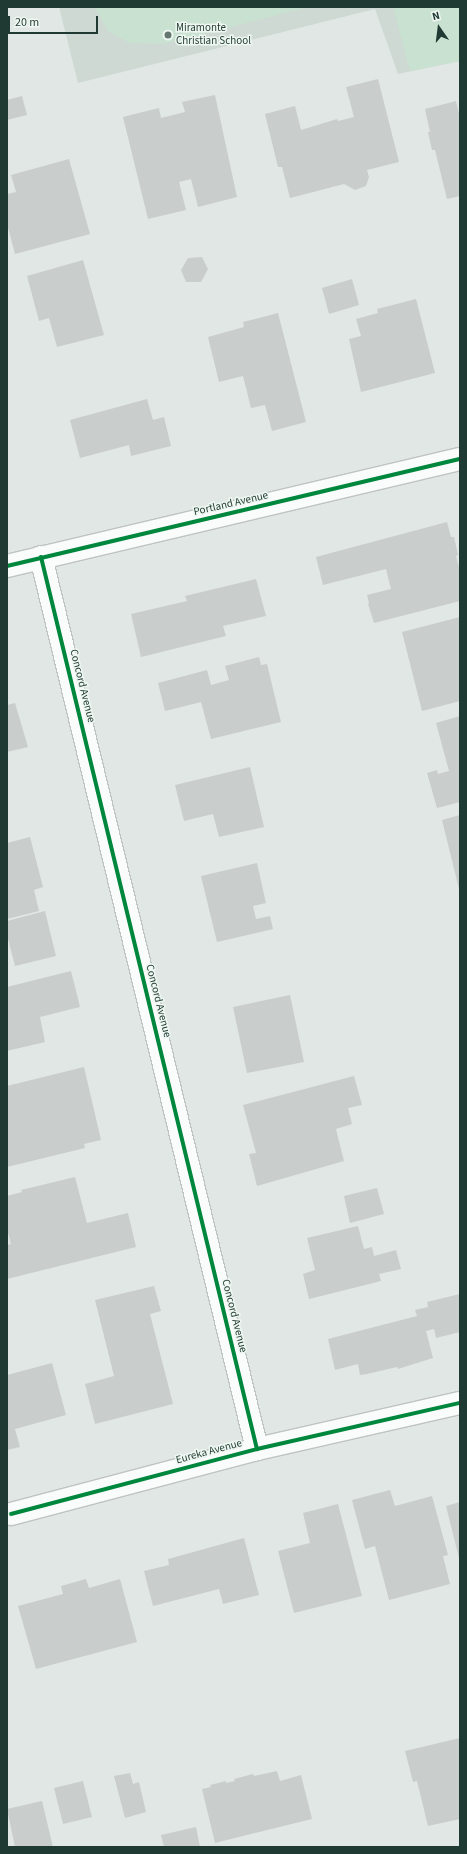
<!DOCTYPE html>
<html>
<head>
<meta charset="utf-8">
<style>
  body { margin:0 }
  #map { position:relative; width:467px; height:1854px; overflow:hidden; background:#e1e7e4; font-family:"Source Sans 3",sans-serif }
  div>[style] { position:absolute }
  [style*='--x'] { left:calc(var(--x)*1px); top:calc(var(--y)*1px); width:calc(var(--w)*1px); rotate:calc(var(--a)*1deg) }
  .built>* { inset:0; background:#cfd9d4 }
  .green>* { inset:0; background:#c9e1d0 }
  .building>* { inset:0; background:#c9cecc }
  .roads { filter:drop-shadow(1px 0 #bec4c1) drop-shadow(-1px 0 #bec4c1) drop-shadow(0 1px #bec4c1) drop-shadow(0 -1px #bec4c1) }
  .minor>* { height:22px; margin:-11px; padding:0 11px; transform-origin:11px; border-radius:11px; background:#fafbfb }
  .cycleway>* { height:4px; margin:-2px; padding:0 2px; transform-origin:2px; border-radius:2px; background:#00873e }
  .dots>* { width:11px; height:11px; translate:-50% -50%; box-sizing:border-box; border:2px solid #eff7f2; border-radius:50% }
  span { translate:-50% -50%; white-space:nowrap; text-align:center; line-height:1.15; -webkit-text-stroke:3px #eff7f2; paint-order:stroke }
  .poi-label { font-size:11px; color:#1f3a32 }
  .left { translate:0 -50%; text-align:left }
  .street-label { font-size:11px; color:#1f3a32 }
  .frame { position:absolute; inset:0; border:8px solid #1f3a32; pointer-events:none }
  .north { position:absolute; left:419px; top:8px; width:40px; height:40px; -webkit-text-stroke:3px #eff7f2; paint-order:stroke; rotate:346deg; font-size:11px; font-weight:700; line-height:16px; text-align:center; color:#1f3a32 }
  .north::after { content:''; display:block; margin:auto; width:14px; height:18px; background:#1f3a32; clip-path:polygon(50% 0,100% 100%,50% 72%,0 100%) }
  .scale { position:absolute; left:8px; top:16px; width:90px; height:18px; box-sizing:border-box; border:2px solid #1f3a32; border-top:0; padding-left:5px; font-size:12px; line-height:14px; white-space:nowrap; color:#1f3a32; -webkit-text-stroke:3px #eff7f2; paint-order:stroke }
</style>
</head>
<body>
<div id="map">
  <div class="built">
    <i style="clip-path:polygon(59px 7px,460px 7px,460px 61px,398px 74px,375px 9px,78px 83px)"></i>
  </div>
  <div class="green">
    <i style="clip-path:polygon(94px 7px,308px 7px,165px 44px,130px 43px,109px 32px)"></i>
    <i style="clip-path:polygon(393px 7px,460px 7px,460px 61px,410px 71px)"></i>
  </div>
  <div class="building">
    <i style="clip-path:polygon(378px 79px,399px 162px,367px 170px,369px 177px,366px 186px,355px 190px,344px 184px,290px 198px,282px 167px,278px 167px,265px 114px,295px 106px,301px 130px,337px 119px,338px 121px,354px 117px,346px 87px)"></i>
    <i style="clip-path:polygon(215px 95px,237px 197px,198px 207px,191px 179px,179px 182px,186px 210px,148px 219px,123px 117px,159px 108px,161px 118px,185px 112px,182px 102px)"></i>
    <i style="clip-path:polygon(22px 96px,27px 115px,7px 120px,7px 100px)"></i>
    <i style="clip-path:polygon(456px 101px,460px 118px,460px 196px,447px 199px,435px 150px,432px 150px,428px 132px,430px 132px,425px 109px)"></i>
    <i style="clip-path:polygon(69px 159px,90px 234px,15px 254px,7px 224px,7px 194px,16px 192px,11px 175px)"></i>
    <i style="clip-path:polygon(202px 257px,208px 269px,201px 282px,186px 282px,181px 270px,188px 258px)"></i>
    <i style="clip-path:polygon(83px 260px,104px 335px,57px 347px,49px 318px,39px 321px,27px 276px)"></i>
    <i style="clip-path:polygon(352px 279px,359px 305px,329px 314px,322px 288px)"></i>
    <i style="clip-path:polygon(416px 299px,435px 373px,361px 392px,349px 339px,361px 336px,356px 319px,378px 313px,377px 309px)"></i>
    <i style="clip-path:polygon(278px 313px,306px 422px,272px 431px,265px 405px,251px 408px,243px 376px,219px 382px,208px 337px,244px 327px,243px 322px)"></i>
    <i style="clip-path:polygon(147px 399px,153px 420px,164px 417px,171px 446px,131px 456px,129px 445px,80px 458px,70px 420px)"></i>
    <i style="clip-path:polygon(447px 522px,451px 537px,454px 537px,458px 555px,456px 556px,460px 571px,460px 601px,374px 623px,368px 604px,369px 603px,367px 595px,391px 589px,386px 569px,323px 585px,316px 557px)"></i>
    <i style="clip-path:polygon(256px 579px,266px 616px,223px 626px,226px 636px,141px 657px,131px 614px,187px 601px,185px 596px)"></i>
    <i style="clip-path:polygon(460px 617px,460px 701px,422px 711px,402px 632px)"></i>
    <i style="clip-path:polygon(259px 657px,261px 665px,267px 664px,281px 722px,211px 739px,201px 702px,165px 711px,158px 683px,207px 670px,211px 685px,229px 680px,225px 666px)"></i>
    <i style="clip-path:polygon(15px 703px,28px 747px,7px 752px,7px 705px)"></i>
    <i style="clip-path:polygon(460px 716px,460px 802px,437px 808px,427px 773px,437px 770px,438px 774px,449px 771px,436px 723px)"></i>
    <i style="clip-path:polygon(250px 767px,264px 827px,219px 837px,213px 814px,184px 821px,175px 785px)"></i>
    <i style="clip-path:polygon(460px 815px,460px 889px,459px 889px,442px 820px)"></i>
    <i style="clip-path:polygon(30px 837px,43px 887px,34px 890px,39px 911px,7px 919px,7px 843px)"></i>
    <i style="clip-path:polygon(257px 863px,266px 903px,253px 906px,256px 919px,270px 916px,273px 929px,217px 942px,201px 876px)"></i>
    <i style="clip-path:polygon(45px 911px,56px 956px,15px 966px,7px 935px,7px 921px)"></i>
    <i style="clip-path:polygon(71px 971px,80px 1007px,40px 1017px,45px 1042px,7px 1051px,7px 987px)"></i>
    <i style="clip-path:polygon(290px 995px,304px 1062px,247px 1073px,233px 1007px)"></i>
    <i style="clip-path:polygon(84px 1067px,101px 1140px,84px 1144px,85px 1148px,7px 1167px,7px 1086px)"></i>
    <i style="clip-path:polygon(354px 1076px,362px 1105px,348px 1108px,352px 1124px,336px 1129px,344px 1161px,257px 1186px,249px 1154px,256px 1153px,243px 1105px)"></i>
    <i style="clip-path:polygon(75px 1177px,87px 1223px,128px 1213px,136px 1247px,7px 1279px,7px 1245px,11px 1244px,7px 1229px,7px 1196px,22px 1192px,21px 1190px)"></i>
    <i style="clip-path:polygon(377px 1188px,384px 1214px,350px 1223px,344px 1196px)"></i>
    <i style="clip-path:polygon(358px 1226px,364px 1249px,372px 1247px,374px 1256px,396px 1250px,401px 1269px,379px 1274px,381px 1281px,309px 1299px,303px 1274px,315px 1270px,307px 1238px)"></i>
    <i style="clip-path:polygon(154px 1286px,161px 1311px,150px 1314px,173px 1404px,95px 1424px,85px 1384px,114px 1376px,95px 1300px)"></i>
    <i style="clip-path:polygon(460px 1294px,460px 1332px,436px 1338px,434px 1329px,426px 1331px,433px 1358px,398px 1369px,397px 1367px,367px 1374px,360px 1375px,358px 1364px,335px 1370px,328px 1339px,417px 1316px,415px 1310px,428px 1307px,427px 1302px)"></i>
    <i style="clip-path:polygon(52px 1363px,66px 1415px,15px 1429px,20px 1447px,7px 1450px,7px 1375px)"></i>
    <i style="clip-path:polygon(390px 1490px,395px 1506px,432px 1496px,448px 1555px,443px 1556px,450px 1584px,389px 1600px,375px 1546px,365px 1549px,352px 1500px)"></i>
    <i style="clip-path:polygon(460px 1502px,460px 1558px,459px 1558px,446px 1506px)"></i>
    <i style="clip-path:polygon(338px 1504px,362px 1596px,294px 1613px,278px 1551px,310px 1543px,303px 1513px)"></i>
    <i style="clip-path:polygon(244px 1538px,259px 1595px,223px 1604px,219px 1589px,153px 1606px,144px 1571px,169px 1565px,168px 1559px)"></i>
    <i style="clip-path:polygon(86px 1579px,89px 1588px,120px 1579px,137px 1642px,36px 1669px,18px 1606px,63px 1594px,61px 1586px)"></i>
    <i style="clip-path:polygon(460px 1738px,460px 1819px,428px 1826px,417px 1781px,413px 1782px,405px 1751px)"></i>
    <i style="clip-path:polygon(277px 1771px,280px 1781px,301px 1775px,312px 1819px,215px 1843px,202px 1789px,211px 1787px,210px 1785px,226px 1781px,226px 1783px,235px 1781px,234px 1779px,253px 1774px,254px 1776px)"></i>
    <i style="clip-path:polygon(130px 1773px,133px 1784px,139px 1782px,146px 1812px,125px 1818px,114px 1776px)"></i>
    <i style="clip-path:polygon(83px 1781px,92px 1817px,63px 1824px,54px 1788px)"></i>
    <i style="clip-path:polygon(42px 1801px,53px 1847px,15px 1847px,7px 1809px)"></i>
    <i style="clip-path:polygon(196px 1827px,200px 1847px,164px 1847px,161px 1835px)"></i>
  </div>
  <div class="roads">
    <div class="minor">
      <i style="--x:41;--y:557;--w:918;--a:76.39"></i>
      <i style="--x:7;--y:566;--w:465;--a:-13.3"></i>
      <i style="--x:11;--y:1514;--w:254;--a:-14.8"></i>
      <i style="--x:257;--y:1449;--w:208;--a:-12.8"></i>
    </div>
  </div>
  <div class="cycleway">
    <i style="--x:41;--y:557;--w:918;--a:76.39"></i>
    <i style="--x:7;--y:566;--w:465;--a:-13.3"></i>
    <i style="--x:11;--y:1514;--w:254;--a:-14.8"></i>
    <i style="--x:257;--y:1449;--w:208;--a:-12.8"></i>
  </div>
  <div class="dots">
    <i style="left:168px;top:35px;background:#637770"></i>
  </div>
  <div class="poi-label">
    <span class="left" style="left:176px;top:35px">Miramonte<br>Christian School</span>
  </div>
  <div class="street-label">
    <span style="left:231px;top:504px;rotate:-13deg">Portland Avenue</span>
    <span style="left:82px;top:686px;rotate:76deg">Concord Avenue</span>
    <span style="left:158px;top:1001px;rotate:76deg">Concord Avenue</span>
    <span style="left:234px;top:1316px;rotate:76deg">Concord Avenue</span>
    <span style="left:209px;top:1452px;rotate:-15deg">Eureka Avenue</span>
  </div>
  <div class="frame"></div>
  <div class="north">N</div>
  <div class="scale">20 m</div>
</div>
</body>
</html>
